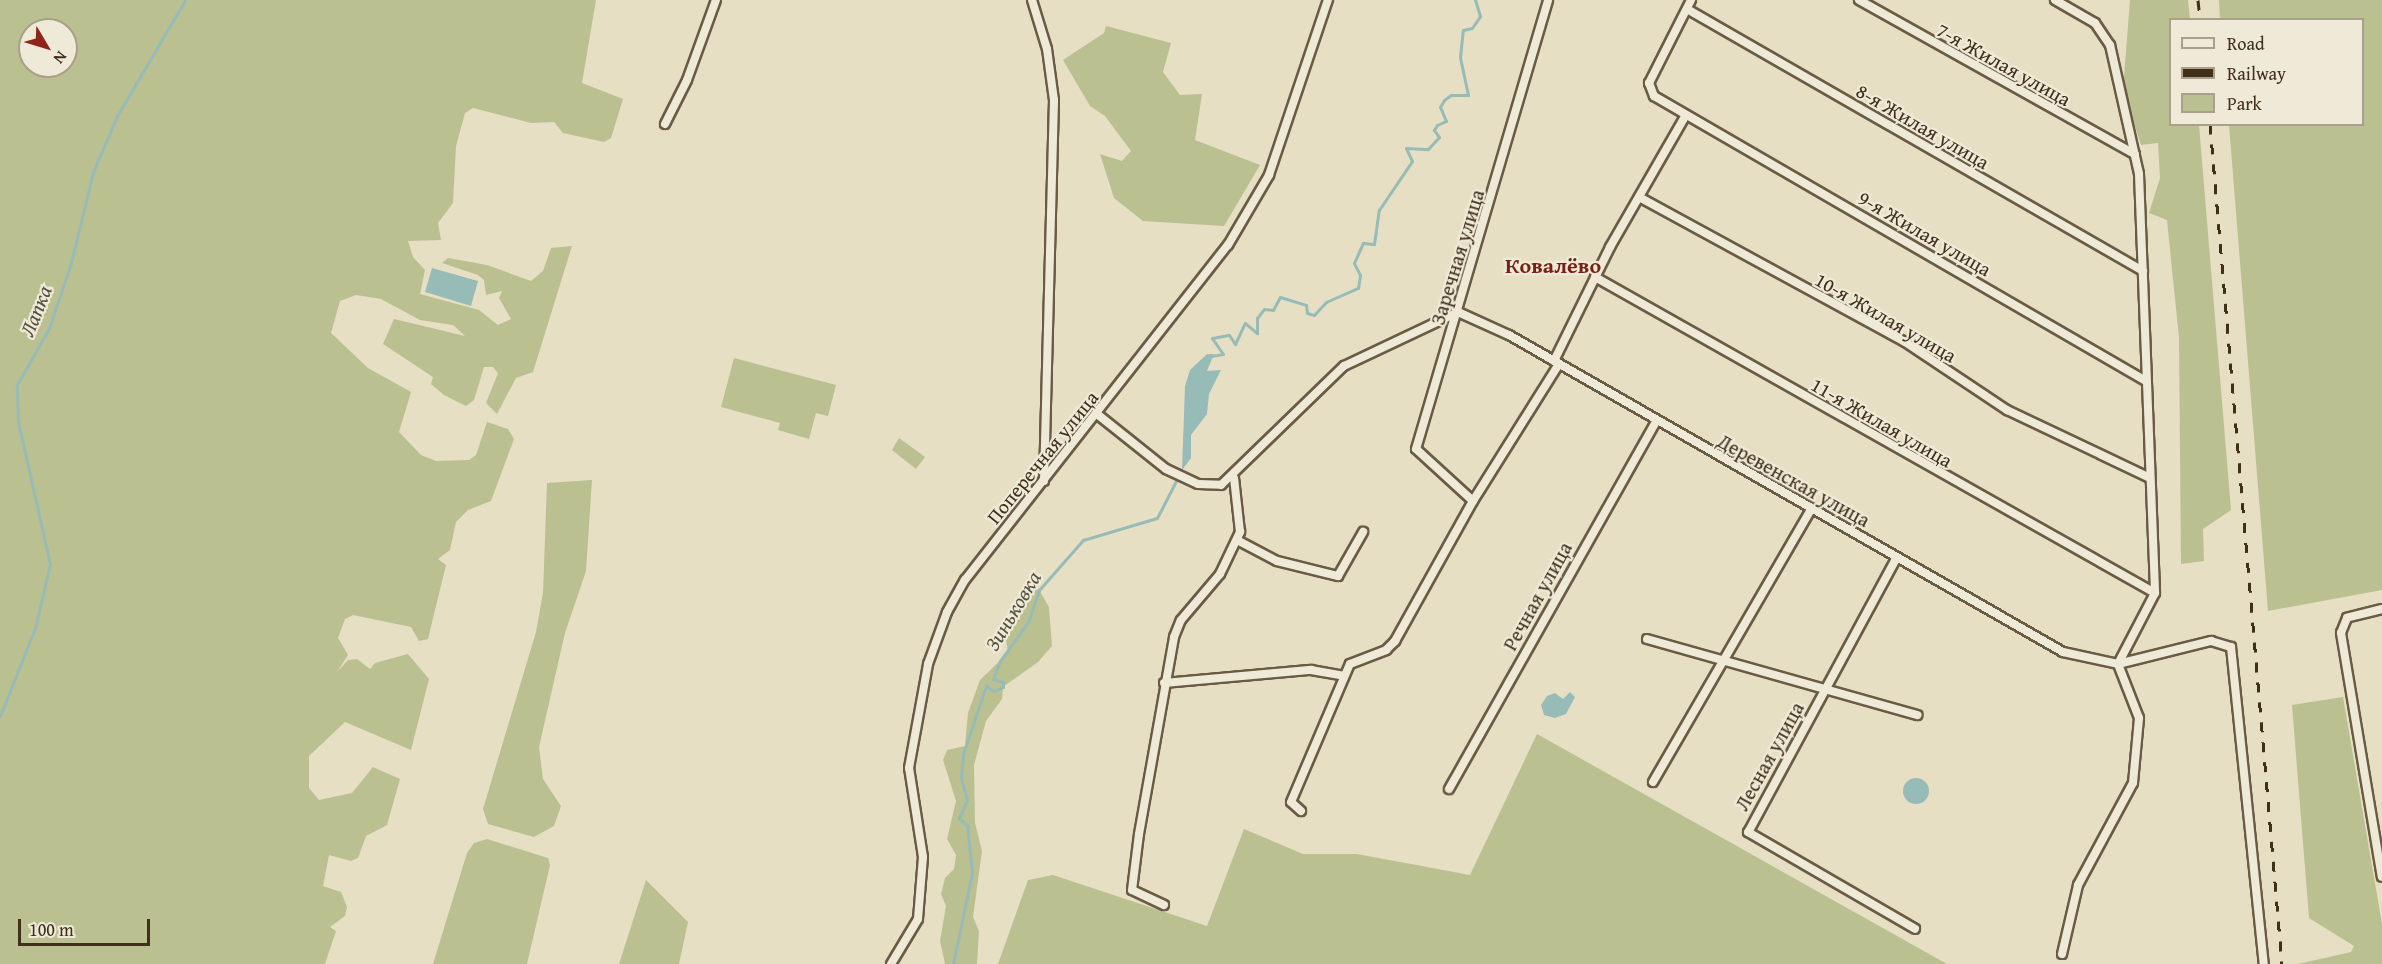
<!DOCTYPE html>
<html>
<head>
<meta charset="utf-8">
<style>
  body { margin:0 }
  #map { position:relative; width:2382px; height:964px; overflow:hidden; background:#e6dfc3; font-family:"Gentium Book Plus",serif }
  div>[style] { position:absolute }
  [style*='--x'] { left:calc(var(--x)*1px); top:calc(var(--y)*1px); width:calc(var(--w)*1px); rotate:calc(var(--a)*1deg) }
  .green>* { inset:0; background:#bac090 }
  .water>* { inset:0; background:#97bcb8 }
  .round { border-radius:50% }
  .stream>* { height:3px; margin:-1.5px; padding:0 1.5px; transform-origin:1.5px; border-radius:1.5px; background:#97bcb8 }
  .roads { filter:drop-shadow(2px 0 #6a5b44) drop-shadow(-2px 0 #6a5b44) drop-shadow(0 2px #6a5b44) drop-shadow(0 -2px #6a5b44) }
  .street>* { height:8px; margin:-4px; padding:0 4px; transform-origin:4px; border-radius:4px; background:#efead8 }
  .rail>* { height:3px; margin-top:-1.5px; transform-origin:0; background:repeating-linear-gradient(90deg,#402f19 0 10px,transparent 0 20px) }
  span { translate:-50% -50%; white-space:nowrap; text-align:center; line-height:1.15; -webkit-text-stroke:4.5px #efead8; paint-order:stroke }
  .street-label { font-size:20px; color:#402f19 }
  .water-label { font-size:21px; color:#565241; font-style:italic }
  .quarter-label { font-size:22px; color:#7a1f14; font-weight:700 }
  .legend { position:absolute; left:2169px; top:18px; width:195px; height:108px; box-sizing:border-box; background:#efead8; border:2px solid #a99f8c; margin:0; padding:8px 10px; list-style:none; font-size:18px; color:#402f19 }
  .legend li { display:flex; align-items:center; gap:12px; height:30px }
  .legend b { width:30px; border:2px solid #a99f8c }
  .north { position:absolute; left:18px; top:18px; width:60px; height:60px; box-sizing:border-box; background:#efead8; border:2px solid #a99f8c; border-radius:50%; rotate:128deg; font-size:16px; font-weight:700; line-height:24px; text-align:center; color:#402f19 }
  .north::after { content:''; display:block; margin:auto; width:21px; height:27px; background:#8f2418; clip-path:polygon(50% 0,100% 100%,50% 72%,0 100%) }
  .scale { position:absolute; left:18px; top:919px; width:132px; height:27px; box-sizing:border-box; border:3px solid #402f19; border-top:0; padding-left:8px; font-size:18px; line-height:21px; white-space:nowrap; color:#402f19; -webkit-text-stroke:4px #efead8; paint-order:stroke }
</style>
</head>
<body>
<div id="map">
  <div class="green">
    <i style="clip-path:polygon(evenodd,0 0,596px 0,582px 83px,623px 99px,611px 138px,604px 142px,563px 133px,554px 122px,531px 123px,473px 108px,465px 113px,456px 146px,453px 203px,438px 223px,441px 240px,408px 241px,413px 257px,425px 270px,420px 294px,479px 310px,498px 325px,511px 319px,499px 298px,502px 291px,486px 295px,484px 280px,478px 275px,442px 263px,448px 258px,487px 265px,531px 281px,543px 271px,551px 248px,572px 246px,533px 372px,516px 378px,497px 414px,486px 403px,498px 373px,493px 367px,484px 367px,474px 400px,466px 406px,444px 395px,431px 384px,433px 377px,383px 344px,394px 319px,465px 336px,453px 325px,420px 320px,381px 299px,356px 295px,340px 301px,331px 333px,368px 368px,411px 392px,399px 432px,421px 455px,436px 461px,469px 460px,476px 455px,487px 422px,508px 429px,514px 439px,491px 501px,468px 510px,456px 522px,450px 550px,438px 559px,446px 565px,428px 639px,419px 641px,411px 627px,353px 615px,345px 619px,338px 638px,348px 655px,337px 672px,348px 660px,357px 659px,370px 669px,375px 663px,408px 654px,429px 679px,411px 750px,345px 722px,309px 756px,309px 788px,319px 800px,352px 793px,373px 767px,400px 779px,387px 825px,366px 836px,358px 858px,351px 861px,329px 855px,323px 886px,341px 892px,347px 907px,345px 916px,330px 927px,336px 931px,325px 964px,0 964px,0 0,30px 30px,66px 30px,66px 66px,30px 66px,30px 30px)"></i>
    <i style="clip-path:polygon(2130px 0,2188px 0,2190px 19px,2170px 20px,2170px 124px,2199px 125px,2231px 510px,2203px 529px,2204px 561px,2181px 564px,2179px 338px,2167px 220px,2149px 213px,2160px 178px,2158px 143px,2141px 145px,2123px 90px)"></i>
    <i style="clip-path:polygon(2219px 0,2382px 0,2382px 590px,2268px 611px,2229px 125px,2362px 124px,2362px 20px,2220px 19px)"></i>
    <i style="clip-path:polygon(1106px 26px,1171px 43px,1163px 72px,1180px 95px,1202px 94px,1195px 140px,1260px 165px,1224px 226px,1143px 221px,1114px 198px,1100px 154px,1122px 161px,1131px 151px,1105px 116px,1090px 106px,1063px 60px,1104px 33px)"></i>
    <i style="clip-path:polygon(734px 358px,836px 385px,828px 416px,816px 413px,809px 439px,778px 430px,780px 423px,721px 407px)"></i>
    <i style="clip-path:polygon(899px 438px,925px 457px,916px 469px,892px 450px)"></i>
    <i style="clip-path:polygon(592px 480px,586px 571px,565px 633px,539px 747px,543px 779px,561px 806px,554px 826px,534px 837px,488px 824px,483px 809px,536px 632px,543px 593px,547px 483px)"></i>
    <i style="clip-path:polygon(1027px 584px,1039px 590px,1049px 607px,1052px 646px,1038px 662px,1003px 687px,1002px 699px,986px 721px,974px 765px,975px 823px,982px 851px,973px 917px,979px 931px,977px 964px,945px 964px,940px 941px,946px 906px,941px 894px,945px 878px,954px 869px,956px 855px,947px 839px,956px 801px,943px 760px,947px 750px,965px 746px,968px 713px,980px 680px,1008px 653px,1004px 625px,1015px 615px)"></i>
    <i style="clip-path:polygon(2343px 697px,2382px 924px,2382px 964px,2298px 964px,2351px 952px,2354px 946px,2309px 918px,2292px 705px)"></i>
    <i style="clip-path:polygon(1537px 734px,1947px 964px,998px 964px,1028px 880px,1053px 875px,1207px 926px,1244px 829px,1303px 854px,1357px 854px,1470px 875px)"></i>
    <i style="clip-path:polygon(487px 839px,548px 858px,550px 865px,527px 964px,433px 964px,467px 853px,474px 843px)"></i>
    <i style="clip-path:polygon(646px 880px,688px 922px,679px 964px,619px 964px)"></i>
  </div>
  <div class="water">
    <i style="clip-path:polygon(432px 268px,478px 281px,471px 306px,425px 292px)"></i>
    <i style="clip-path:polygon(1207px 354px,1214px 354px,1207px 371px,1221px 370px,1209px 394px,1207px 414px,1191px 435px,1191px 458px,1182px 470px,1185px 386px,1190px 370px)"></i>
    <i style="clip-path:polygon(1570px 692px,1575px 697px,1566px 714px,1555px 718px,1544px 715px,1541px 705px,1547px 696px,1555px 693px,1563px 699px)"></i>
    <i class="round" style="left:1903px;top:778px;width:26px;height:26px"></i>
  </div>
  <div class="stream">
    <i style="--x:1211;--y:356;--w:12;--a:-9"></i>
    <i style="--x:1223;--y:354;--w:19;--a:-125"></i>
    <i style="--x:1212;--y:338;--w:17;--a:-10"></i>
    <i style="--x:1229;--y:335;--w:11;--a:56"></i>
    <i style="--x:1235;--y:344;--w:23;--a:-65"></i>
    <i style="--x:1245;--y:323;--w:16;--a:40"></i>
    <i style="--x:1257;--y:333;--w:15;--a:-90"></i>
    <i style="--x:1257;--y:318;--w:11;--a:-52"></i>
    <i style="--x:1264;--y:309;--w:9;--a:6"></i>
    <i style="--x:1273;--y:310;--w:15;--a:-62"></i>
    <i style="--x:1280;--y:297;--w:27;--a:17"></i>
    <i style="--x:1306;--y:305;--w:8;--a:83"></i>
    <i style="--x:1307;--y:313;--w:7;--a:16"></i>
    <i style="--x:1314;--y:315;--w:18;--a:-47"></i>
    <i style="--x:1326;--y:302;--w:35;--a:-24"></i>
    <i style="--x:1358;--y:288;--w:13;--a:-81"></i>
    <i style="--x:1360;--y:275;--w:13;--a:-117"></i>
    <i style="--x:1354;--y:263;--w:22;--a:-66"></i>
    <i style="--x:1363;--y:243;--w:11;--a:5"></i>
    <i style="--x:1374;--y:244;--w:34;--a:-82"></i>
    <i style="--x:1379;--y:210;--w:59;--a:-56"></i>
    <i style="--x:1412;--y:161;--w:14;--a:-115"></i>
    <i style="--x:1406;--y:148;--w:22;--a:3"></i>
    <i style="--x:1428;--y:149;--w:16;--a:-47"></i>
    <i style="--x:1439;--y:137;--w:9;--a:-126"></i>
    <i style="--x:1434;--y:130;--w:6;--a:-59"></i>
    <i style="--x:1437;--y:125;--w:10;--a:-24"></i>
    <i style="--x:1446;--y:121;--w:15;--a:-113"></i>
    <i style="--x:1440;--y:107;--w:8;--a:-60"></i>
    <i style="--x:1444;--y:100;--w:9;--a:-36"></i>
    <i style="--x:1451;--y:95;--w:17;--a:0"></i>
    <i style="--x:1468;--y:95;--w:39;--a:-102"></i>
    <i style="--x:1460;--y:57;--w:27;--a:-84"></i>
    <i style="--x:1463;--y:30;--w:9;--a:-13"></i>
    <i style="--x:1472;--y:28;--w:14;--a:-56"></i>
    <i style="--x:1480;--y:16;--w:17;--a:-107"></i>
    <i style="--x:0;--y:716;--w:95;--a:-68.3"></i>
    <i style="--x:35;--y:628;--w:66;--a:-76.8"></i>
    <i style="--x:50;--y:564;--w:146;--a:-102.7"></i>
    <i style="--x:18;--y:422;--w:37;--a:-92"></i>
    <i style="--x:17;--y:385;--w:65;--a:-60.7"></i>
    <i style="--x:49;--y:328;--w:69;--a:-71.3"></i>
    <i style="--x:71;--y:263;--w:94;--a:-76.4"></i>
    <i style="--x:93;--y:172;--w:61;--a:-66.8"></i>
    <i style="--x:117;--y:116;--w:134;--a:-59.6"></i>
    <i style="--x:953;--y:964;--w:93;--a:-78.2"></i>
    <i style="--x:972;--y:873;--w:48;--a:-95.9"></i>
    <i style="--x:967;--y:825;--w:11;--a:-139"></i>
    <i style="--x:959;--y:818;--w:20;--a:-66"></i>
    <i style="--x:967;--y:800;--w:23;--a:-105"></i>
    <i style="--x:961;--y:778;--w:24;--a:-85"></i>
    <i style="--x:963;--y:754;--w:72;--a:-71.3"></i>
    <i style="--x:986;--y:686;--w:9;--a:32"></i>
    <i style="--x:994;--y:691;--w:10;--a:-24"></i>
    <i style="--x:1003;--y:687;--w:5;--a:-90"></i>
    <i style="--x:1003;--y:682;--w:10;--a:-163"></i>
    <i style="--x:993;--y:679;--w:19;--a:-69"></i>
    <i style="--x:1000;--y:661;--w:48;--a:-54.3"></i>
    <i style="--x:1028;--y:622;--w:34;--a:-71"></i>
    <i style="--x:1039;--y:590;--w:67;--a:-48.7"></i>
    <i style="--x:1083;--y:540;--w:77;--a:-16.6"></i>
    <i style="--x:1157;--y:518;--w:44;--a:-62.9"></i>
  </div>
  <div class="roads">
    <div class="street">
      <i style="--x:1032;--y:0;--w:51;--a:73"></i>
      <i style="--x:1047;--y:49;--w:51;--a:82.2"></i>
      <i style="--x:1054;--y:100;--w:381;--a:91.5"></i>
      <i style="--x:1691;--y:0;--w:93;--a:116.8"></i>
      <i style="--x:1649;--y:83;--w:14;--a:69"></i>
      <i style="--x:1654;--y:96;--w:569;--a:30.08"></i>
      <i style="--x:1859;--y:0;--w:316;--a:29.2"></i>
      <i style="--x:2055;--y:0;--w:46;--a:29.9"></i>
      <i style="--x:2095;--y:23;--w:27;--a:56"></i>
      <i style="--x:2110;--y:45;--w:132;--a:77.3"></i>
      <i style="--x:2139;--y:174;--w:419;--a:87.8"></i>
      <i style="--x:2155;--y:593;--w:80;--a:117.5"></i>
      <i style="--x:1687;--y:9;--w:526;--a:29.88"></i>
      <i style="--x:665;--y:124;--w:49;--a:-63.4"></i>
      <i style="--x:687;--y:80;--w:85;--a:-70.1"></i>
      <i style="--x:1639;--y:197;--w:303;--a:28.6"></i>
      <i style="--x:1905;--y:342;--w:123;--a:33.7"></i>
      <i style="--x:2007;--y:410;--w:158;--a:25.4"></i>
      <i style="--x:1595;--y:277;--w:643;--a:29.44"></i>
      <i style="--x:1554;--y:361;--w:127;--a:-63.8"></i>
      <i style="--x:1610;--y:247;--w:152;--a:-60.1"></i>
      <i style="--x:1097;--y:414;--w:88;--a:38.6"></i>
      <i style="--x:1166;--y:469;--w:35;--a:25"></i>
      <i style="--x:1198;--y:484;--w:23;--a:2"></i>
      <i style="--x:1221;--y:485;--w:171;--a:-44.1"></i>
      <i style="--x:1344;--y:366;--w:126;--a:-25.3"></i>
      <i style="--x:1458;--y:312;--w:56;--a:24.3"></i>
      <i style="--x:1509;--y:335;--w:638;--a:29.78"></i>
      <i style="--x:2063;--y:652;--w:56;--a:12.3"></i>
      <i style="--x:2118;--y:664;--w:96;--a:-13.9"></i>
      <i style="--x:2211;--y:641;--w:21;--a:17"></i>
      <i style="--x:2231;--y:647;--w:319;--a:84.1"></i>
      <i style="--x:1473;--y:501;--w:77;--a:-137.6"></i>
      <i style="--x:1416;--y:449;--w:468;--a:-73.6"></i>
      <i style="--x:1237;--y:540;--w:45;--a:27.7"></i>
      <i style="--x:1277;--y:561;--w:63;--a:13.8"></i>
      <i style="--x:1338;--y:576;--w:51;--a:-60.4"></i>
      <i style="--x:1897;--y:557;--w:313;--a:118.4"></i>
      <i style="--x:1748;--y:832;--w:193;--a:30.1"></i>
      <i style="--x:2382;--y:609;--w:36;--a:166"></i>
      <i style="--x:2347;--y:618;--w:16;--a:112"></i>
      <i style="--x:2341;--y:633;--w:247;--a:80.5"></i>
      <i style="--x:1647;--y:639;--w:281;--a:15.7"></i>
      <i style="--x:1164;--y:683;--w:148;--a:-5.1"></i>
      <i style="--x:1311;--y:670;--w:34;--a:10"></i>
      <i style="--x:1653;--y:782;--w:315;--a:-59.9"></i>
      <i style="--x:1449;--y:789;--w:422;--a:-60.6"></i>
      <i style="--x:1301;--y:811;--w:13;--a:-138"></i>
      <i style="--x:1291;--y:802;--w:150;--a:-66.9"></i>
      <i style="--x:1350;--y:664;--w:39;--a:-21"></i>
      <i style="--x:1386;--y:650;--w:13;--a:-45"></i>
      <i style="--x:1395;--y:641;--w:160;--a:-60.9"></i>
      <i style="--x:1473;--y:501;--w:162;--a:-57.9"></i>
      <i style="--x:1164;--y:905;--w:35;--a:-155"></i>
      <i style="--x:1132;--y:890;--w:56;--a:-82.9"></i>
      <i style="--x:1139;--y:834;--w:200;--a:-79.9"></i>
      <i style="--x:1174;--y:637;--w:18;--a:-68"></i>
      <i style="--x:1181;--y:620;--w:60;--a:-49.7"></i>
      <i style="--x:1220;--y:574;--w:47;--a:-64.5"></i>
      <i style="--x:1240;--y:532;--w:54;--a:-96.3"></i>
      <i style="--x:2062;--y:954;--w:71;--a:-76.9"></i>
      <i style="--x:2078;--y:885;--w:116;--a:-61.7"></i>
      <i style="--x:2133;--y:783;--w:65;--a:-84.7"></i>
      <i style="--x:2139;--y:718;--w:58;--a:-111.3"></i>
      <i style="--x:891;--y:964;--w:52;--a:-59"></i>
      <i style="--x:918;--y:919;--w:62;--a:-85.4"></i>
      <i style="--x:923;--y:857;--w:90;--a:-98.9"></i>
      <i style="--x:909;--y:768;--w:106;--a:-79.6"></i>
      <i style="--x:928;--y:664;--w:55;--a:-69.9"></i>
      <i style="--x:947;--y:612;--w:37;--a:-61"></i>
      <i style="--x:965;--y:580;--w:426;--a:-51.9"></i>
      <i style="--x:1228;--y:245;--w:81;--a:-59.6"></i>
      <i style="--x:1269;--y:175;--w:185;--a:-71.4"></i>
    </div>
  </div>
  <div class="rail">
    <i style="--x:2198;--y:0;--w:20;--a:84"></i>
    <i style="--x:2210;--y:124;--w:843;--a:85.1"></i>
  </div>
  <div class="street-label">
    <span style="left:2004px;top:64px;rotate:29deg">7-я Жилая улица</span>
    <span style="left:1923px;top:126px;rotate:30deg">8-я Жилая улица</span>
    <span style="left:1925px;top:233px;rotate:30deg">9-я Жилая улица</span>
    <span style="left:1457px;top:257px;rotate:-73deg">Заречная улица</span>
    <span style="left:1886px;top:317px;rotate:30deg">10-я Жилая улица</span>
    <span style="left:1882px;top:422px;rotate:30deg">11-я Жилая улица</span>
    <span style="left:1042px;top:457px;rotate:-51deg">Поперечная улица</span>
    <span style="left:1794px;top:480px;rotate:29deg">Деревенская улица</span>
    <span style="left:1537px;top:596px;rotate:-61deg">Речная улица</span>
    <span style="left:1769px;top:756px;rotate:-61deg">Лесная улица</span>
  </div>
  <div class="water-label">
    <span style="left:36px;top:311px;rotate:-68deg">Лапка</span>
    <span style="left:1013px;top:611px;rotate:-59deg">Зиньковка</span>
  </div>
  <div class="quarter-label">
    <span style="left:1553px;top:266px">Ковалёво</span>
  </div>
  <ul class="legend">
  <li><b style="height:8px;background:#efead8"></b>Road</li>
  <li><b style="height:8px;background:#402f19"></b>Railway</li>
  <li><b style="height:16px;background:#bac090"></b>Park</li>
  </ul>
  <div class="north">N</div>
  <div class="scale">100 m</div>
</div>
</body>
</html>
